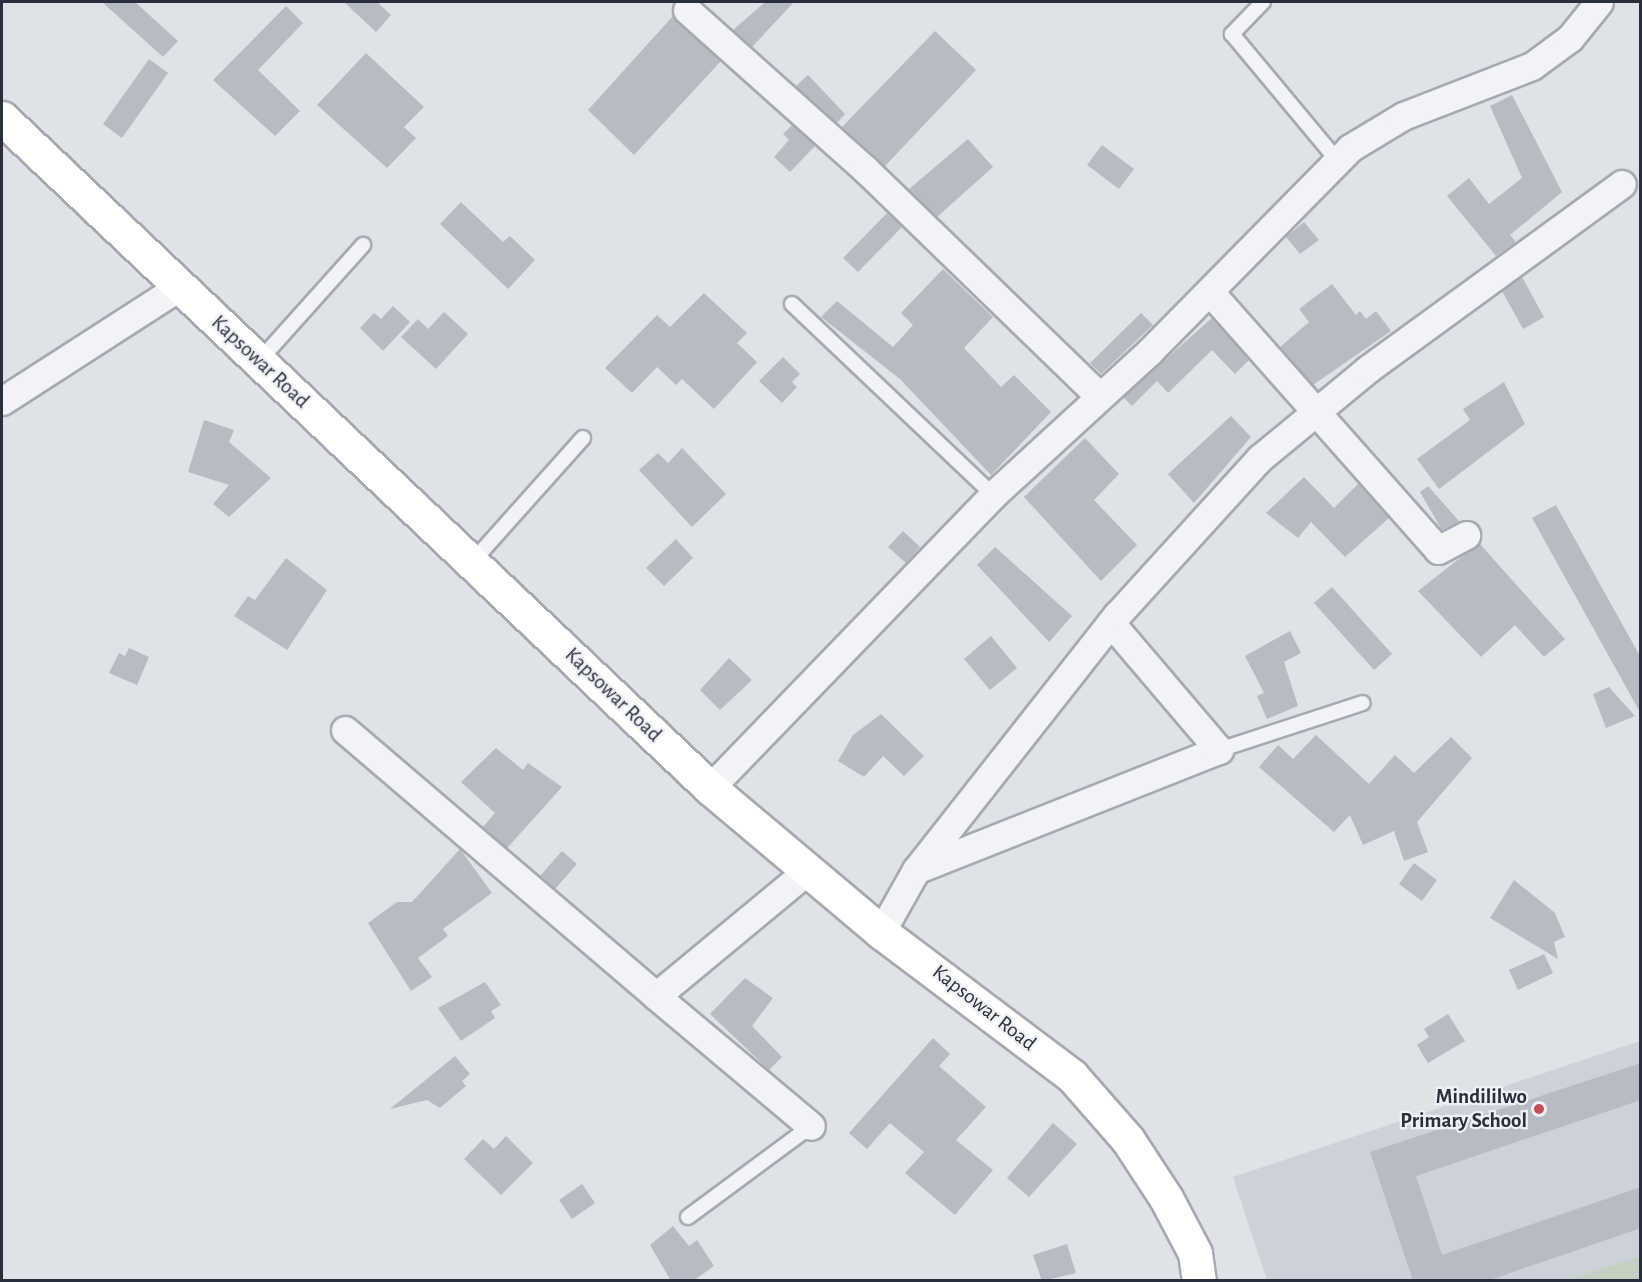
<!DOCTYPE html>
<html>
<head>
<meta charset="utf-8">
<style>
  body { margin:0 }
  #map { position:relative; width:1642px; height:1282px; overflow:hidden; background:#dfe2e7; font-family:"Alegreya Sans",sans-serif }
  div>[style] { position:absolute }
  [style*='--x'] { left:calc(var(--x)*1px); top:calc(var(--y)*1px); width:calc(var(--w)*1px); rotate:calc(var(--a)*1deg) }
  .built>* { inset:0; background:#cdd1d9 }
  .green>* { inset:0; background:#c4d1c1 }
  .building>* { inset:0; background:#b7bbc4 }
  .roads { filter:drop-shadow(2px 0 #a5a9b1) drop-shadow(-2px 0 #a5a9b1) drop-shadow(0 2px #a5a9b1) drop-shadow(0 -2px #a5a9b1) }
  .service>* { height:14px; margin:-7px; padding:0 7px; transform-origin:7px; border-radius:7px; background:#f2f3f6 }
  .minor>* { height:27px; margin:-13.5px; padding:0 13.5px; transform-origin:13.5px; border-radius:13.5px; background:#f2f3f6 }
  .secondary>* { height:33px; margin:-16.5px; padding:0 16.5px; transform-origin:16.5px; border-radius:16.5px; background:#fff }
  .dots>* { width:16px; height:16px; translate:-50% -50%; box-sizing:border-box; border:3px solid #eef1f5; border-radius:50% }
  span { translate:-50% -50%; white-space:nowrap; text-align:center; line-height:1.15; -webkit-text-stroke:4.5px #eef1f5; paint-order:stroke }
  .street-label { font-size:21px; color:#292f3d }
  .poi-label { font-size:21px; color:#292f3d; font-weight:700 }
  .right { translate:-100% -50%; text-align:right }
  .frame { position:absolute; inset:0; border:3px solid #292f3d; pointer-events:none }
</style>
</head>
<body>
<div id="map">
  <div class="built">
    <i style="clip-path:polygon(1640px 1041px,1640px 1256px,1568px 1280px,1267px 1280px,1233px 1177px)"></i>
  </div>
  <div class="green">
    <i style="clip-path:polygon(1640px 1256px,1640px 1280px,1568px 1280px)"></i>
  </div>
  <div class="building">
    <i style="clip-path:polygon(102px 2px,135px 2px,178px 41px,163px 57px)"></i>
    <i style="clip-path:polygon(344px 2px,377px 2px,391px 15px,376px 32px)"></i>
    <i style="clip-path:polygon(765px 2px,794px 2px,752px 47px,733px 30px)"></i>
    <i style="clip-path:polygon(286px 6px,303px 23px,258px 70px,300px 111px,275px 136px,213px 80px)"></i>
    <i style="clip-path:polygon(673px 16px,721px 61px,634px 155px,588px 110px)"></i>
    <i style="clip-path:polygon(935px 31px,976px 70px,885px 166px,842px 127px)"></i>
    <i style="clip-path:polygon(366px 53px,424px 107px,404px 127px,416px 138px,387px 168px,317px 105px)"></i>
    <i style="clip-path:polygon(149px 59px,168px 73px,122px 138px,103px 124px)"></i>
    <i style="clip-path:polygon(808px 75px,845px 114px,837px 123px,796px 86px)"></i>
    <i style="clip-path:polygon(1512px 95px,1562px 192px,1510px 235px,1516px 242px,1496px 256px,1447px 196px,1469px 178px,1489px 204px,1522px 178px,1490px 106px)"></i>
    <i style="clip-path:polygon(792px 125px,815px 146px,790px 172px,774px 157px,789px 140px,783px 134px)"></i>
    <i style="clip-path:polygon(968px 139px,993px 167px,937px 217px,909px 189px)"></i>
    <i style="clip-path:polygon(1102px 145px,1134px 169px,1119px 189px,1087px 165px)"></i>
    <i style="clip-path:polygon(461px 202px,503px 242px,510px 236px,535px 260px,508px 289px,440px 224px)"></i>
    <i style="clip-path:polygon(887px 213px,902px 227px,858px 272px,843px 258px)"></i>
    <i style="clip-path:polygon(1304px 222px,1319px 240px,1300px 254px,1286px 237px)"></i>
    <i style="clip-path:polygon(943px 269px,993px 317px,964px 348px,1001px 387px,1014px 375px,1051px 412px,991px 475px,900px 379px,821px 317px,837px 301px,893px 347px,913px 325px,901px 313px)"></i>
    <i style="clip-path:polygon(1522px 277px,1544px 317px,1523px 329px,1502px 291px)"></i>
    <i style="clip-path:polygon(1332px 284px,1356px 315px,1360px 311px,1366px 319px,1376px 311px,1391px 331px,1313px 385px,1280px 347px,1309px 322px,1299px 309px)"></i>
    <i style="clip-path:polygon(704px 293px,747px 333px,737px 343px,757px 362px,714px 409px,682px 379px,676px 385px,657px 367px,632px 393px,605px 368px,657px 315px,670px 327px)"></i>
    <i style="clip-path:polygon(393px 306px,410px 322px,383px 351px,360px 328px,374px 313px,381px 319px)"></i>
    <i style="clip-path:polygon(444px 312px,468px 334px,436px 369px,401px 337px,418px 319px,428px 329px)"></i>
    <i style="clip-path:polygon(1141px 313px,1153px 325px,1101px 374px,1090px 363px)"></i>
    <i style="clip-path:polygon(1212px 318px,1249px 360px,1235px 374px,1212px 350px,1168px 393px,1157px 381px,1132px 406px,1123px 397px)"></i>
    <i style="clip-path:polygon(783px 357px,800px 374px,792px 382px,797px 387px,782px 403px,759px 381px)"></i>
    <i style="clip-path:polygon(1504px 382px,1525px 424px,1439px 489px,1417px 459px,1470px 420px,1463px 409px)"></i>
    <i style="clip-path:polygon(1231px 416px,1251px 437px,1194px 503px,1168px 474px)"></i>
    <i style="clip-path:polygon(204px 420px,234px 430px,229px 442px,271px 478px,229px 517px,213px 504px,229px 485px,188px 472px)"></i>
    <i style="clip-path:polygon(1085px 438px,1119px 474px,1094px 500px,1137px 545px,1101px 581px,1024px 497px)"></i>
    <i style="clip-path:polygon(682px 448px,726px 494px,692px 527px,639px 470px,658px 453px,668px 463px)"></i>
    <i style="clip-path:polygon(1304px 477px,1334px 508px,1358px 484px,1389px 518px,1345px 557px,1311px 522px,1298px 538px,1266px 513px)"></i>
    <i style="clip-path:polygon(1428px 486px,1459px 521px,1442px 530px,1420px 492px)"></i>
    <i style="clip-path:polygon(1556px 505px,1641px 658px,1641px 714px,1532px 518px)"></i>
    <i style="clip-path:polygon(903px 531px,920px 547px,906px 563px,888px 547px)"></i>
    <i style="clip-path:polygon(676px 539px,693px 558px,664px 586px,646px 568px)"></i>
    <i style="clip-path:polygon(1479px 543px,1565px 639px,1544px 657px,1515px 625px,1481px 657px,1418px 591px)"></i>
    <i style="clip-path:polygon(995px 547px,1072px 616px,1049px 642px,977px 565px)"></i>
    <i style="clip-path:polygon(286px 558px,327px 590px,287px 650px,234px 616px,248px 596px,255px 600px)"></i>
    <i style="clip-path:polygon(1332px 587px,1392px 654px,1374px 670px,1314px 603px)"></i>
    <i style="clip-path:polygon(1290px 631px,1301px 653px,1284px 662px,1298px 706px,1267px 719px,1257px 696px,1264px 693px,1245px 656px)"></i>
    <i style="clip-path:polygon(991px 636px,1017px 668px,990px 690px,964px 659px)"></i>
    <i style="clip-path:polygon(129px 648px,149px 657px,137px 685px,109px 673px,119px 653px,125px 656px)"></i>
    <i style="clip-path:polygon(729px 658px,752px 680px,720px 710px,700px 690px)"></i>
    <i style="clip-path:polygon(1609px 687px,1635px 716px,1606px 728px,1593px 694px)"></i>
    <i style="clip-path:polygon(881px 714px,924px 756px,904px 776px,883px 756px,864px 777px,838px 761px,853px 735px)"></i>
    <i style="clip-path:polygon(1316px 735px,1369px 784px,1395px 755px,1414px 773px,1451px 737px,1472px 758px,1417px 822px,1428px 852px,1404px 861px,1394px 831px,1363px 845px,1350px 815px,1334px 832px,1259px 767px,1278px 745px,1293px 759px)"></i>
    <i style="clip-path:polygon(496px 748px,523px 770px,528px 763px,562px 787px,507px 848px,483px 827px,495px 813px,461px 782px)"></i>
    <i style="clip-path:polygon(460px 849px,492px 893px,443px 929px,448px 936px,418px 958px,432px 977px,411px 991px,368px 923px,397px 902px,412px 902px)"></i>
    <i style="clip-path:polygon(562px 851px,577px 864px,555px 889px,540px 876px)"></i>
    <i style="clip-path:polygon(1414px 863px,1437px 880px,1422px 901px,1399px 884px)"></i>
    <i style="clip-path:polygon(1514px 880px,1555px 913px,1565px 937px,1554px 942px,1558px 959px,1490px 918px)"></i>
    <i style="clip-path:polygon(1544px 954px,1553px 973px,1518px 990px,1509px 970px)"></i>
    <i style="clip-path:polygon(745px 978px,773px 998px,752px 1026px,782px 1057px,769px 1070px,710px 1014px)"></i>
    <i style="clip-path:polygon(485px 982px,501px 1005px,491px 1011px,495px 1018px,461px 1041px,438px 1008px)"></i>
    <i style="clip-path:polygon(1448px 1014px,1465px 1041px,1428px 1063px,1417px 1045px,1429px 1037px,1424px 1029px)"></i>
    <i style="clip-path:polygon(933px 1038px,950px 1054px,939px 1066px,986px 1107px,956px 1140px,993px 1170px,955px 1215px,905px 1173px,924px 1152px,890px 1123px,867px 1149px,849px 1133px)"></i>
    <i style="clip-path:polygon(455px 1056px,470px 1074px,462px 1081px,466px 1086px,440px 1108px,427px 1100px,390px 1109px)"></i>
    <i style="clip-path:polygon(1641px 1063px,1641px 1100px,1416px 1176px,1442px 1255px,1641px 1187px,1641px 1228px,1487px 1281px,1413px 1281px,1370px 1152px)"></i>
    <i style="clip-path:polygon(1053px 1123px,1077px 1144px,1029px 1197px,1007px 1178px)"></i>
    <i style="clip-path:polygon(506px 1136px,533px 1163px,501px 1195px,464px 1159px,483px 1139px,494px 1149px)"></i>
    <i style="clip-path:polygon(582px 1184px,595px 1203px,572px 1219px,559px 1200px)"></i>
    <i style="clip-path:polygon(673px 1226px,689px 1246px,697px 1240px,714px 1266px,693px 1281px,671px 1281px,650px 1245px)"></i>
    <i style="clip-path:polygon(1067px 1244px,1076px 1273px,1042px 1281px,1033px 1255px)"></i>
  </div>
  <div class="roads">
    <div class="service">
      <i style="--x:1263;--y:2;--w:45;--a:134.1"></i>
      <i style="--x:1232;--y:34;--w:165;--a:50.2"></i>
      <i style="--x:792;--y:304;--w:277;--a:43.5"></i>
      <i style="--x:259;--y:361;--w:156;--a:-48.1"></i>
      <i style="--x:473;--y:561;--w:165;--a:-48.2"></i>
      <i style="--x:1219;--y:750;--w:151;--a:-18.1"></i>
      <i style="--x:688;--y:1217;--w:153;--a:-36.5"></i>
    </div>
    <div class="minor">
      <i style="--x:687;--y:10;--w:239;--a:41.8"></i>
      <i style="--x:865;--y:169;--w:326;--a:44.1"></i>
      <i style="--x:1210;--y:292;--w:344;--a:48.5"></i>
      <i style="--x:1438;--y:550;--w:32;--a:-28"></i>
      <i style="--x:2;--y:401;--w:211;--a:-32.8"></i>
      <i style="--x:345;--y:730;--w:409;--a:40.5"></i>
      <i style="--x:656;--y:996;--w:195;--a:-39.6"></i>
      <i style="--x:710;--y:788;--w:407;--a:-46"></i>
      <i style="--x:993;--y:495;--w:212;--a:-42.5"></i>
      <i style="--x:1149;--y:352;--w:286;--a:-45.4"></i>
      <i style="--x:1350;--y:148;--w:62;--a:-31.1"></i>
      <i style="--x:1403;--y:116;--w:138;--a:-21.2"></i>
      <i style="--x:1532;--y:66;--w:47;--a:-36.4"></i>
      <i style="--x:1570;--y:38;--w:46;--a:-51.1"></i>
      <i style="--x:918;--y:869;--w:324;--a:-21.6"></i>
      <i style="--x:1219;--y:750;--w:167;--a:-130.4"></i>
      <i style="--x:881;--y:932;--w:71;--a:-60.6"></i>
      <i style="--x:916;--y:870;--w:325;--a:-51.8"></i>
      <i style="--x:1117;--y:615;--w:212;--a:-47.7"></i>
      <i style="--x:1260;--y:458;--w:140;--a:-39.5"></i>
      <i style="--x:1368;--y:369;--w:314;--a:-36.1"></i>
      <i style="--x:656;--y:996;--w:202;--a:40"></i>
    </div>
    <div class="secondary">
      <i style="--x:2;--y:118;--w:975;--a:43.42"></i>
      <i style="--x:710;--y:788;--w:224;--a:40.1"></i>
      <i style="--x:881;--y:932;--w:239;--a:37"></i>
      <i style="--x:1072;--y:1076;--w:85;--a:48.8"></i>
      <i style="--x:1128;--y:1140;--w:69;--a:56.8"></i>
      <i style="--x:1166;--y:1198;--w:62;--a:62.2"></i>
      <i style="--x:1195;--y:1253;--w:27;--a:82"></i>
    </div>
  </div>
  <div class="dots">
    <i style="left:1539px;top:1109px;background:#c44d59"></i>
  </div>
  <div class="street-label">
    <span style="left:260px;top:362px;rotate:43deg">Kapsowar Road</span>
    <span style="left:613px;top:695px;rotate:44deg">Kapsowar Road</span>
    <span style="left:984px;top:1008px;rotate:38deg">Kapsowar Road</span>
  </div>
  <div class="poi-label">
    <span class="right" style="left:1527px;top:1109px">Mindililwo<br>Primary School</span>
  </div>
  <div class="frame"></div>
</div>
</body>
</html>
